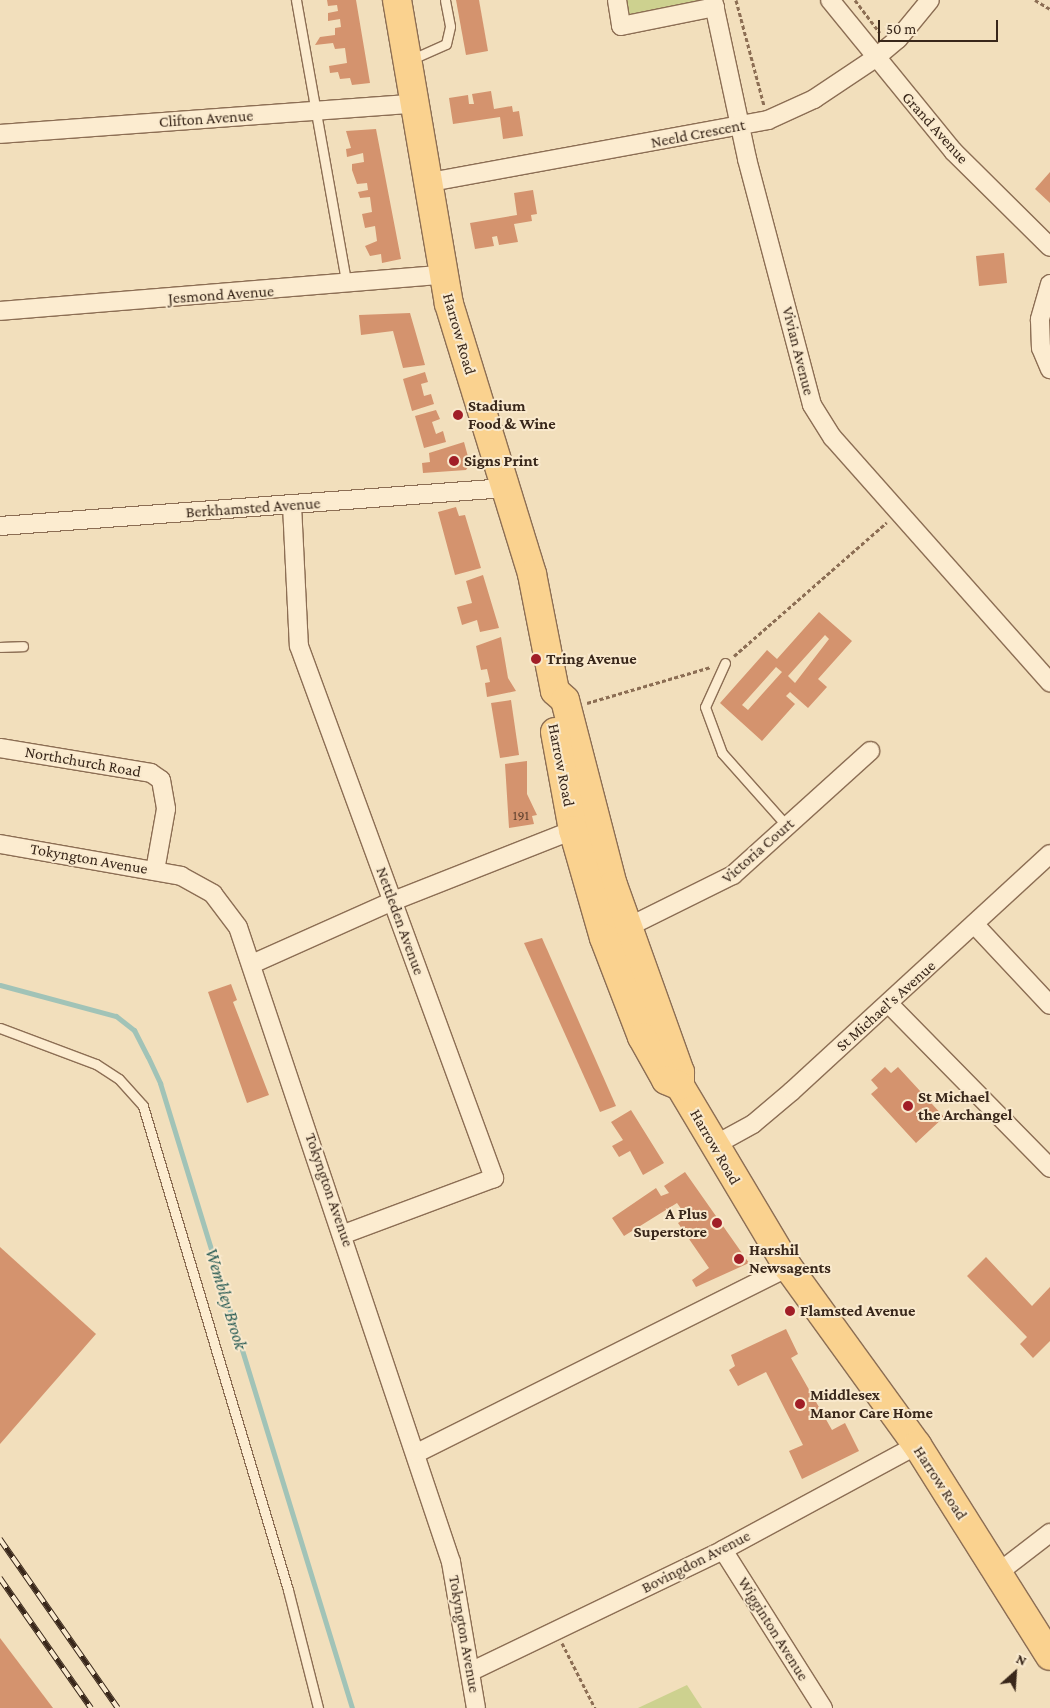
<!DOCTYPE html>
<html>
<head>
<meta charset="utf-8">
<style>
  body { margin:0 }
  #map { position:relative; width:1050px; height:1708px; overflow:hidden; background:#f2dfbc; font-family:"Crimson Pro",serif }
  div>[style] { position:absolute }
  [style*='--x'] { left:calc(var(--x)*1px); top:calc(var(--y)*1px); width:calc(var(--w)*1px); rotate:calc(var(--a)*1deg) }
  .green>* { inset:0; background:#cdd18f }
  .stream>* { height:5px; margin:-2.5px; padding:0 2.5px; transform-origin:2.5px; border-radius:2.5px; background:#a1c3b7 }
  .building>* { inset:0; background:#d4936e }
  .path>* { height:3px; margin-top:-1.5px; transform-origin:0; background:repeating-linear-gradient(90deg,#8c6e54 0 4px,transparent 0 6.5px) }
  .roads { filter:drop-shadow(1px 0 #8c6e54) drop-shadow(-1px 0 #8c6e54) drop-shadow(0 1px #8c6e54) drop-shadow(0 -1px #8c6e54) }
  .lane>* { height:9px; margin:-4.5px; padding:0 4.5px; transform-origin:4.5px; border-radius:4.5px; background:#fcecd0 }
  .street>* { height:18px; margin:-9px; padding:0 9px; transform-origin:9px; border-radius:9px; background:#fcecd0 }
  .primary>* { height:28px; margin:-14px; padding:0 14px; transform-origin:14px; border-radius:14px; background:#fad28f }
  .rail>* { height:5.5px; margin-top:-2.75px; transform-origin:0; background:repeating-linear-gradient(90deg,#f9e9cd 0 11px,#39271a 0 22px); box-sizing:border-box; border-block:1px solid #39271a }
  .dots>* { width:14px; height:14px; translate:-50% -50%; box-sizing:border-box; border:2px solid #f9e9cd; border-radius:50% }
  span { translate:-50% -50%; white-space:nowrap; text-align:center; line-height:1.15; -webkit-text-stroke:4px #f9e9cd; paint-order:stroke }
  .number-label { font-size:14px; color:#60422f }
  .number-label span { -webkit-text-stroke-width:0 }
  .street-label { font-size:16px; color:#39271a }
  .poi-label { font-size:16px; color:#39271a; font-weight:700 }
  .left { translate:0 -50%; text-align:left }
  .right { translate:-100% -50%; text-align:right }
  .water-label { font-size:18px; color:#285b54; font-style:italic }
  .north { position:absolute; left:990px; top:1648px; width:50px; height:50px; -webkit-text-stroke:4px #f9e9cd; paint-order:stroke; rotate:26deg; font-size:14px; font-weight:700; line-height:20px; text-align:center; color:#39271a }
  .north::after { content:''; display:block; margin:auto; width:18px; height:22px; background:#39271a; clip-path:polygon(50% 0,100% 100%,50% 72%,0 100%) }
  .scale { position:absolute; left:878px; top:20px; width:120px; height:22px; box-sizing:border-box; border:2px solid #39271a; border-top:0; padding-left:6px; font-size:15px; line-height:18px; white-space:nowrap; color:#39271a; -webkit-text-stroke:4px #f9e9cd; paint-order:stroke }
</style>
</head>
<body>
<div id="map">
  <div class="green">
    <i style="clip-path:polygon(622px 0,698px 0,700px 6px,625px 20px)"></i>
    <i style="clip-path:polygon(687px 1685px,702px 1708px,638px 1708px)"></i>
  </div>
  <div class="stream">
    <i style="--x:0;--y:985;--w:120;--a:15"></i>
    <i style="--x:116;--y:1016;--w:23;--a:38"></i>
    <i style="--x:134;--y:1030;--w:30;--a:63"></i>
    <i style="--x:148;--y:1057;--w:29;--a:65"></i>
    <i style="--x:160;--y:1083;--w:654;--a:72.92"></i>
  </div>
  <div class="building">
    <i style="clip-path:polygon(327px 0,356px 0,370px 83px,352px 85px,350px 78px,340px 79px,338px 72px,330px 73px,329px 66px,347px 63px,345px 48px,335px 49px,333px 43px,315px 45px,320px 37px,335px 35px,335px 28px,341px 27px,340px 19px,328px 21px,328px 13px,338px 11px,337px 5px,328px 6px)"></i>
    <i style="clip-path:polygon(456px 0,479px 0,488px 51px,466px 55px)"></i>
    <i style="clip-path:polygon(491px 91px,494px 109px,512px 106px,513px 112px,519px 111px,523px 136px,503px 139px,500px 117px,453px 124px,449px 98px,468px 95px,469px 104px,474px 104px,472px 94px)"></i>
    <i style="clip-path:polygon(376px 129px,401px 259px,382px 263px,381px 254px,370px 256px,365px 246px,377px 241px,375px 226px,365px 228px,362px 214px,372px 212px,370px 197px,360px 198px,358px 192px,368px 190px,367px 183px,357px 184px,352px 170px,352px 164px,364px 162px,363px 153px,347px 157px,346px 149px,351px 148px,346px 131px)"></i>
    <i style="clip-path:polygon(1050px 172px,1050px 203px,1035px 189px)"></i>
    <i style="clip-path:polygon(533px 190px,537px 214px,531px 215px,532px 221px,514px 224px,518px 242px,499px 245px,497px 236px,492px 237px,494px 246px,475px 249px,470px 223px,517px 215px,514px 193px)"></i>
    <i style="clip-path:polygon(1004px 253px,1007px 283px,979px 286px,976px 256px)"></i>
    <i style="clip-path:polygon(410px 313px,425px 365px,403px 368px,393px 331px,361px 335px,359px 315px)"></i>
    <i style="clip-path:polygon(425px 372px,428px 382px,421px 384px,424px 396px,431px 394px,434px 404px,412px 411px,403px 379px)"></i>
    <i style="clip-path:polygon(436px 410px,440px 419px,432px 422px,436px 434px,443px 431px,446px 442px,424px 448px,415px 416px)"></i>
    <i style="clip-path:polygon(464px 442px,470px 464px,466px 470px,423px 473px,422px 463px,430px 462px,429px 453px)"></i>
    <i style="clip-path:polygon(456px 507px,459px 516px,465px 515px,481px 568px,455px 575px,438px 512px)"></i>
    <i style="clip-path:polygon(483px 575px,499px 628px,480px 632px,477px 620px,462px 625px,457px 607px,472px 603px,466px 581px)"></i>
    <i style="clip-path:polygon(evenodd,819px 612px,852px 641px,818px 679px,827px 687px,808px 708px,790px 692px,786px 696px,795px 704px,762px 741px,720px 703px,767px 650px,777px 659px,819px 612px,825px 635px,829px 639px,795px 683px,788px 676px,825px 635px,819px 612px,776px 667px,782px 672px,748px 710px,742px 705px,776px 667px)"></i>
    <i style="clip-path:polygon(501px 637px,508px 678px,516px 691px,487px 697px,485px 683px,490px 682px,487px 669px,481px 670px,476px 646px)"></i>
    <i style="clip-path:polygon(511px 700px,519px 755px,500px 758px,491px 703px)"></i>
    <i style="clip-path:polygon(527px 761px,527px 794px,537px 815px,532px 816px,534px 824px,509px 828px,505px 764px)"></i>
    <i style="clip-path:polygon(542px 938px,616px 1106px,600px 1112px,524px 943px)"></i>
    <i style="clip-path:polygon(231px 984px,237px 1000px,233px 1002px,269px 1095px,247px 1103px,208px 992px)"></i>
    <i style="clip-path:polygon(885px 1067px,891px 1073px,898px 1067px,944px 1117px,916px 1143px,871px 1094px,878px 1088px,871px 1080px)"></i>
    <i style="clip-path:polygon(631px 1110px,664px 1163px,643px 1175px,630px 1151px,619px 1157px,612px 1146px,623px 1140px,611px 1122px)"></i>
    <i style="clip-path:polygon(685px 1172px,749px 1263px,696px 1287px,692px 1280px,709px 1268px,678px 1223px,687px 1217px,677px 1203px,624px 1236px,612px 1218px,656px 1188px,661px 1196px,669px 1193px,664px 1186px)"></i>
    <i style="clip-path:polygon(0 1247px,96px 1334px,0 1444px)"></i>
    <i style="clip-path:polygon(986px 1257px,1032px 1306px,1050px 1287px,1050px 1341px,1033px 1358px,1020px 1344px,1027px 1337px,967px 1276px)"></i>
    <i style="clip-path:polygon(786px 1329px,798px 1354px,791px 1358px,832px 1430px,845px 1423px,859px 1451px,802px 1479px,789px 1451px,803px 1445px,766px 1372px,738px 1386px,729px 1370px,735px 1366px,731px 1355px)"></i>
    <i style="clip-path:polygon(0 1638px,53px 1708px,0 1708px)"></i>
  </div>
  <div class="path">
    <i style="--x:736;--y:0;--w:109;--a:75.1"></i>
    <i style="--x:855;--y:0;--w:41;--a:52.9"></i>
    <i style="--x:1035;--y:0;--w:17;--a:31"></i>
    <i style="--x:734;--y:656;--w:203;--a:-41.2"></i>
    <i style="--x:587;--y:703;--w:129;--a:-16.2"></i>
    <i style="--x:562;--y:1643;--w:73;--a:63.1"></i>
  </div>
  <div class="roads">
    <div class="lane">
      <i style="--x:296;--y:0;--w:290;--a:79.9"></i>
      <i style="--x:410;--y:60;--w:39;--a:-24"></i>
      <i style="--x:446;--y:44;--w:18;--a:-77"></i>
      <i style="--x:450;--y:26;--w:26;--a:-101"></i>
      <i style="--x:0;--y:647;--w:23;--a:-2"></i>
      <i style="--x:725;--y:663;--w:48;--a:114.4"></i>
      <i style="--x:705;--y:707;--w:49;--a:69.7"></i>
      <i style="--x:722;--y:753;--w:98;--a:48.3"></i>
      <i style="--x:0;--y:1028;--w:103;--a:20.6"></i>
      <i style="--x:96;--y:1064;--w:27;--a:33"></i>
      <i style="--x:119;--y:1079;--w:36;--a:48"></i>
      <i style="--x:143;--y:1106;--w:505;--a:73.32"></i>
      <i style="--x:288;--y:1590;--w:122;--a:75.7"></i>
    </div>
    <div class="street">
      <i style="--x:617;--y:0;--w:26;--a:81"></i>
      <i style="--x:621;--y:26;--w:96;--a:-11.4"></i>
      <i style="--x:713;--y:0;--w:163;--a:77.9"></i>
      <i style="--x:747;--y:159;--w:254;--a:75.2"></i>
      <i style="--x:812;--y:405;--w:39;--a:58"></i>
      <i style="--x:833;--y:438;--w:327;--a:48.4"></i>
      <i style="--x:830;--y:0;--w:195;--a:50.8"></i>
      <i style="--x:953;--y:151;--w:136;--a:44.7"></i>
      <i style="--x:0;--y:134;--w:414;--a:-4.2"></i>
      <i style="--x:425;--y:183;--w:349;--a:-10.4"></i>
      <i style="--x:768;--y:120;--w:51;--a:-24.5"></i>
      <i style="--x:814;--y:99;--w:72;--a:-33.7"></i>
      <i style="--x:874;--y:59;--w:31;--a:-40"></i>
      <i style="--x:898;--y:39;--w:50;--a:-50.6"></i>
      <i style="--x:1050;--y:284;--w:37;--a:106"></i>
      <i style="--x:1040;--y:320;--w:28;--a:88"></i>
      <i style="--x:1041;--y:348;--w:23;--a:67"></i>
      <i style="--x:0;--y:311;--w:443;--a:-4.7"></i>
      <i style="--x:292;--y:505;--w:141;--a:87.2"></i>
      <i style="--x:299;--y:646;--w:567;--a:69.87"></i>
      <i style="--x:494;--y:1178;--w:160;--a:159.5"></i>
      <i style="--x:0;--y:526;--w:506;--a:-4.3"></i>
      <i style="--x:0;--y:748;--w:153;--a:9.4"></i>
      <i style="--x:151;--y:773;--w:12;--a:35"></i>
      <i style="--x:161;--y:780;--w:29;--a:80"></i>
      <i style="--x:166;--y:809;--w:63;--a:100.1"></i>
      <i style="--x:0;--y:844;--w:184;--a:10"></i>
      <i style="--x:181;--y:876;--w:37;--a:29"></i>
      <i style="--x:213;--y:894;--w:41;--a:52.9"></i>
      <i style="--x:238;--y:927;--w:670;--a:71.46"></i>
      <i style="--x:451;--y:1562;--w:148;--a:80.3"></i>
      <i style="--x:976;--y:926;--w:108;--a:46.9"></i>
      <i style="--x:620;--y:931;--w:126;--a:-26.4"></i>
      <i style="--x:733;--y:875;--w:185;--a:-42.1"></i>
      <i style="--x:252;--y:964;--w:154;--a:-24.1"></i>
      <i style="--x:393;--y:901;--w:204;--a:-21.5"></i>
      <i style="--x:889;--y:1004;--w:230;--a:45.5"></i>
      <i style="--x:713;--y:1146;--w:46;--a:-28.8"></i>
      <i style="--x:753;--y:1124;--w:51;--a:-40.2"></i>
      <i style="--x:792;--y:1091;--w:350;--a:-42.6"></i>
      <i style="--x:417;--y:1453;--w:415;--a:-26.6"></i>
      <i style="--x:723;--y:1550;--w:187;--a:57.7"></i>
      <i style="--x:998;--y:1573;--w:66;--a:-37.6"></i>
      <i style="--x:472;--y:1671;--w:279;--a:-25.7"></i>
      <i style="--x:723;--y:1550;--w:221;--a:-28.4"></i>
    </div>
    <div class="primary">
      <i style="--x:397;--y:0;--w:308;--a:80.3"></i>
      <i style="--x:449;--y:304;--w:282;--a:72.9"></i>
      <i style="--x:532;--y:574;--w:119;--a:78.9"></i>
      <i style="--x:555;--y:691;--w:13;--a:42"></i>
      <i style="--x:565;--y:700;--w:191;--a:75.5"></i>
      <i style="--x:613;--y:885;--w:199;--a:70.3"></i>
      <i style="--x:680;--y:1072;--w:14;--a:90"></i>
      <i style="--x:680;--y:1086;--w:211;--a:59.2"></i>
      <i style="--x:788;--y:1267;--w:220;--a:54.1"></i>
      <i style="--x:917;--y:1445;--w:249;--a:57.8"></i>
      <i style="--x:555;--y:732;--w:100;--a:79.6"></i>
      <i style="--x:573;--y:830;--w:112;--a:74"></i>
      <i style="--x:604;--y:938;--w:106;--a:69"></i>
      <i style="--x:642;--y:1037;--w:49;--a:60.8"></i>
      <i style="--x:666;--y:1080;--w:15;--a:23"></i>
    </div>
  </div>
  <div class="rail">
    <i style="--x:0;--y:1539;--w:206;--a:55.1"></i>
    <i style="--x:0;--y:1578;--w:159;--a:55"></i>
  </div>
  <div class="dots">
    <i style="left:458px;top:415px;background:#a11e27"></i>
    <i style="left:454px;top:461px;background:#a11e27"></i>
    <i style="left:536px;top:659px;background:#a11e27"></i>
    <i style="left:908px;top:1106px;background:#a11e27"></i>
    <i style="left:717px;top:1223px;background:#a11e27"></i>
    <i style="left:739px;top:1259px;background:#a11e27"></i>
    <i style="left:790px;top:1311px;background:#a11e27"></i>
    <i style="left:800px;top:1404px;background:#a11e27"></i>
  </div>
  <div class="number-label">
    <span style="left:521px;top:815px">191</span>
  </div>
  <div class="street-label">
    <span style="left:206px;top:119px;rotate:-4deg">Clifton Avenue</span>
    <span style="left:935px;top:128px;rotate:48deg">Grand Avenue</span>
    <span style="left:698px;top:134px;rotate:-11deg">Neeld Crescent</span>
    <span style="left:221px;top:295px;rotate:-4deg">Jesmond Avenue</span>
    <span style="left:459px;top:334px;rotate:74deg">Harrow Road</span>
    <span style="left:798px;top:351px;rotate:76deg">Vivian Avenue</span>
    <span style="left:253px;top:508px;rotate:-4deg">Berkhamsted Avenue</span>
    <span style="left:83px;top:762px;rotate:10deg">Northchurch Road</span>
    <span style="left:561px;top:765px;rotate:79deg">Harrow Road</span>
    <span style="left:758px;top:851px;rotate:-41deg">Victoria Court</span>
    <span style="left:89px;top:859px;rotate:10deg">Tokyngton Avenue</span>
    <span style="left:400px;top:921px;rotate:70deg">Nettleden Avenue</span>
    <span style="left:886px;top:1006px;rotate:-42deg">St Michael's Avenue</span>
    <span style="left:715px;top:1147px;rotate:60deg">Harrow Road</span>
    <span style="left:329px;top:1190px;rotate:71deg">Tokyngton Avenue</span>
    <span style="left:940px;top:1483px;rotate:57deg">Harrow Road</span>
    <span style="left:696px;top:1562px;rotate:-27deg">Bovingdon Avenue</span>
    <span style="left:773px;top:1629px;rotate:58deg">Wigginton Avenue</span>
    <span style="left:464px;top:1634px;rotate:80deg">Tokyngton Avenue</span>
  </div>
  <div class="poi-label">
    <span class="left" style="left:468px;top:415px">Stadium<br>Food &amp; Wine</span>
    <span class="left" style="left:464px;top:461px">Signs Print</span>
    <span class="left" style="left:546px;top:659px">Tring Avenue</span>
    <span class="left" style="left:918px;top:1106px">St Michael<br>the Archangel</span>
    <span class="right" style="left:707px;top:1223px">A Plus<br>Superstore</span>
    <span class="left" style="left:749px;top:1259px">Harshil<br>Newsagents</span>
    <span class="left" style="left:800px;top:1311px">Flamsted Avenue</span>
    <span class="left" style="left:810px;top:1404px">Middlesex<br>Manor Care Home</span>
  </div>
  <div class="water-label">
    <span style="left:226px;top:1299px;rotate:73deg">Wembley Brook</span>
  </div>
  <div class="north">N</div>
  <div class="scale">50 m</div>
</div>
</body>
</html>
